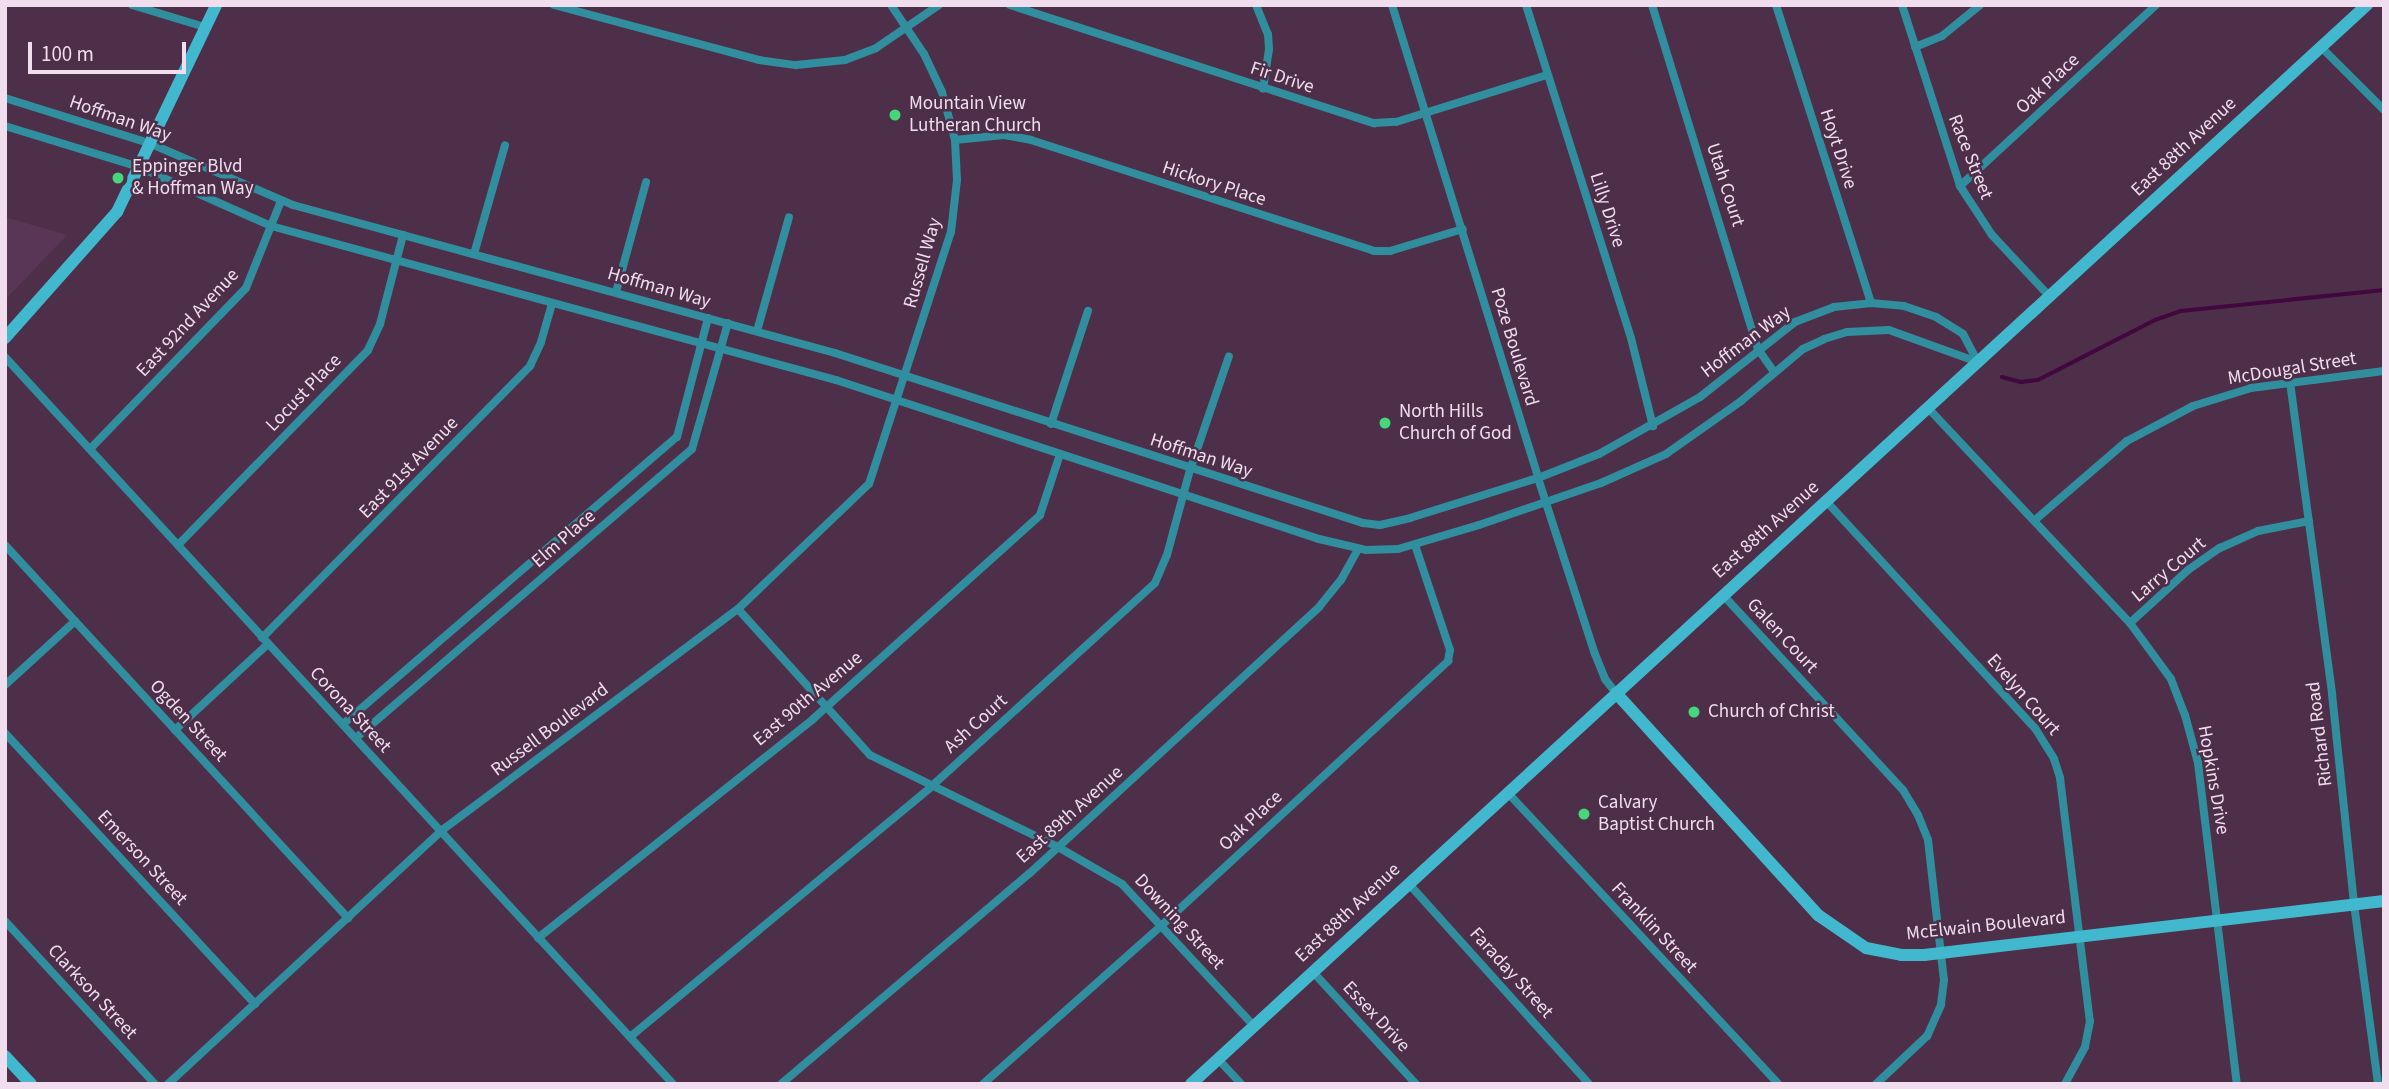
<!DOCTYPE html>
<html>
<head>
<meta charset="utf-8">
<style>
  body { margin:0 }
  #map { position:relative; width:2389px; height:1089px; overflow:hidden; background:#4d2f49; font-family:"Source Sans 3",sans-serif }
  div>[style] { position:absolute }
  [style*='--x'] { left:calc(var(--x)*1px); top:calc(var(--y)*1px); width:calc(var(--w)*1px); rotate:calc(var(--a)*1deg) }
  .built>* { inset:0; background:#5a3656 }
  .stream>* { height:3.5px; margin:-1.75px; padding:0 1.75px; transform-origin:1.75px; border-radius:1.75px; background:#42073e }
  .street>* { height:8px; margin:-4px; padding:0 4px; transform-origin:4px; border-radius:4px; background:#308e9e }
  .secondary>* { height:12px; margin:-6px; padding:0 6px; transform-origin:6px; border-radius:6px; background:#41b8cd }
  .dots>* { width:19px; height:19px; translate:-50% -50%; box-sizing:border-box; border:4px solid #4d2f49; border-radius:50% }
  span { translate:-50% -50%; white-space:nowrap; text-align:center; line-height:1.15; -webkit-text-stroke:5px #4d2f49; paint-order:stroke }
  .street-label { font-size:19px; color:#f0dded }
  .poi-label { font-size:19px; color:#f0dded }
  .left { translate:0 -50%; text-align:left }
  .frame { position:absolute; inset:0; border:7px solid #f0dded; pointer-events:none }
  .scale { position:absolute; left:28px; top:42px; width:158px; height:32px; box-sizing:border-box; border:4px solid #f0dded; border-top:0; padding-left:9px; font-size:21px; line-height:24px; white-space:nowrap; color:#f0dded; -webkit-text-stroke:5px #4d2f49; paint-order:stroke }
</style>
</head>
<body>
<div id="map">
  <div class="built">
    <i style="clip-path:polygon(5px 217px,67px 235px,5px 300px)"></i>
  </div>
  <div class="stream">
    <i style="--x:2002;--y:377;--w:20;--a:15"></i>
    <i style="--x:2021;--y:382;--w:17;--a:-7"></i>
    <i style="--x:2038;--y:380;--w:131;--a:-27.1"></i>
    <i style="--x:2155;--y:320;--w:28;--a:-19"></i>
    <i style="--x:2181;--y:311;--w:204;--a:-5.9"></i>
  </div>
  <div class="street">
    <i style="--x:132;--y:5;--w:76;--a:16.8"></i>
    <i style="--x:554;--y:5;--w:212;--a:15"></i>
    <i style="--x:759;--y:60;--w:37;--a:8"></i>
    <i style="--x:796;--y:65;--w:49;--a:-5.8"></i>
    <i style="--x:845;--y:60;--w:33;--a:-21"></i>
    <i style="--x:876;--y:48;--w:76;--a:-34.3"></i>
    <i style="--x:1010;--y:5;--w:383;--a:18"></i>
    <i style="--x:1374;--y:123;--w:22;--a:-3"></i>
    <i style="--x:1396;--y:122;--w:158;--a:-17.3"></i>
    <i style="--x:1256;--y:5;--w:31;--a:68"></i>
    <i style="--x:1268;--y:34;--w:15;--a:86"></i>
    <i style="--x:1269;--y:49;--w:40;--a:98.5"></i>
    <i style="--x:1392;--y:5;--w:495;--a:72.8"></i>
    <i style="--x:1538;--y:478;--w:185;--a:72.1"></i>
    <i style="--x:1595;--y:654;--w:27;--a:68"></i>
    <i style="--x:1605;--y:679;--w:18;--a:52"></i>
    <i style="--x:1526;--y:5;--w:349;--a:72.5"></i>
    <i style="--x:1631;--y:338;--w:91;--a:76"></i>
    <i style="--x:1652;--y:5;--w:360;--a:72.9"></i>
    <i style="--x:1758;--y:349;--w:28;--a:55"></i>
    <i style="--x:1776;--y:5;--w:313;--a:72.3"></i>
    <i style="--x:1902;--y:5;--w:190;--a:72.2"></i>
    <i style="--x:1960;--y:186;--w:59;--a:56.9"></i>
    <i style="--x:1992;--y:235;--w:85;--a:46.9"></i>
    <i style="--x:1915;--y:47;--w:29;--a:-22"></i>
    <i style="--x:1942;--y:36;--w:49;--a:-39.2"></i>
    <i style="--x:2321;--y:47;--w:89;--a:45"></i>
    <i style="--x:5;--y:98;--w:151;--a:17.4"></i>
    <i style="--x:149;--y:143;--w:157;--a:23.3"></i>
    <i style="--x:293;--y:205;--w:562;--a:15.27"></i>
    <i style="--x:835;--y:353;--w:555;--a:17.85"></i>
    <i style="--x:1363;--y:523;--w:17;--a:7"></i>
    <i style="--x:1380;--y:525;--w:31;--a:-13"></i>
    <i style="--x:1410;--y:518;--w:134;--a:-17.4"></i>
    <i style="--x:1538;--y:478;--w:66;--a:-21.5"></i>
    <i style="--x:1599;--y:454;--w:116;--a:-29.4"></i>
    <i style="--x:1700;--y:397;--w:121;--a:-38.3"></i>
    <i style="--x:1795;--y:322;--w:42;--a:-21"></i>
    <i style="--x:1834;--y:307;--w:37;--a:-6"></i>
    <i style="--x:1871;--y:303;--w:33;--a:5"></i>
    <i style="--x:1904;--y:306;--w:34;--a:19"></i>
    <i style="--x:1936;--y:317;--w:32;--a:32"></i>
    <i style="--x:1963;--y:334;--w:32;--a:62"></i>
    <i style="--x:5;--y:126;--w:140;--a:17"></i>
    <i style="--x:139;--y:167;--w:145;--a:24.1"></i>
    <i style="--x:271;--y:226;--w:586;--a:15.25"></i>
    <i style="--x:836;--y:380;--w:508;--a:18.22"></i>
    <i style="--x:1319;--y:539;--w:48;--a:13.2"></i>
    <i style="--x:1366;--y:550;--w:32;--a:-2"></i>
    <i style="--x:1398;--y:549;--w:84;--a:-16.5"></i>
    <i style="--x:1479;--y:525;--w:129;--a:-19"></i>
    <i style="--x:1601;--y:483;--w:71;--a:-24"></i>
    <i style="--x:1666;--y:454;--w:92;--a:-35.2"></i>
    <i style="--x:1741;--y:401;--w:81;--a:-40"></i>
    <i style="--x:1803;--y:349;--w:23;--a:-25"></i>
    <i style="--x:1824;--y:339;--w:24;--a:-17"></i>
    <i style="--x:1847;--y:332;--w:42;--a:-2.7"></i>
    <i style="--x:1889;--y:330;--w:95;--a:19.8"></i>
    <i style="--x:955;--y:140;--w:49;--a:-5.8"></i>
    <i style="--x:1004;--y:135;--w:27;--a:10"></i>
    <i style="--x:1031;--y:140;--w:361;--a:17.9"></i>
    <i style="--x:1374;--y:251;--w:16;--a:0"></i>
    <i style="--x:1390;--y:251;--w:76;--a:-16.8"></i>
    <i style="--x:1960;--y:186;--w:267;--a:-42.7"></i>
    <i style="--x:474;--y:254;--w:113;--a:-74.1"></i>
    <i style="--x:616;--y:292;--w:114;--a:-74.7"></i>
    <i style="--x:757;--y:331;--w:118;--a:-74.3"></i>
    <i style="--x:5;--y:357;--w:987;--a:47.42"></i>
    <i style="--x:2290;--y:382;--w:315;--a:82.3"></i>
    <i style="--x:2332;--y:694;--w:211;--a:84"></i>
    <i style="--x:2354;--y:904;--w:182;--a:82.4"></i>
    <i style="--x:1928;--y:408;--w:295;--a:46.8"></i>
    <i style="--x:2130;--y:623;--w:69;--a:53.8"></i>
    <i style="--x:2171;--y:679;--w:39;--a:69"></i>
    <i style="--x:2185;--y:715;--w:50;--a:74.8"></i>
    <i style="--x:2198;--y:763;--w:323;--a:83.1"></i>
    <i style="--x:1051;--y:424;--w:119;--a:-71.9"></i>
    <i style="--x:90;--y:449;--w:224;--a:-45.9"></i>
    <i style="--x:246;--y:288;--w:94;--a:-68.1"></i>
    <i style="--x:1826;--y:501;--w:309;--a:47.4"></i>
    <i style="--x:2035;--y:728;--w:36;--a:58"></i>
    <i style="--x:2054;--y:759;--w:20;--a:72"></i>
    <i style="--x:2060;--y:778;--w:245;--a:83"></i>
    <i style="--x:2090;--y:1021;--w:26;--a:101"></i>
    <i style="--x:2085;--y:1047;--w:42;--a:118.4"></i>
    <i style="--x:2035;--y:520;--w:121;--a:-40.7"></i>
    <i style="--x:2127;--y:441;--w:75;--a:-27.9"></i>
    <i style="--x:2193;--y:406;--w:61;--a:-17.2"></i>
    <i style="--x:2251;--y:388;--w:134;--a:-7.3"></i>
    <i style="--x:5;--y:545;--w:507;--a:47.4"></i>
    <i style="--x:178;--y:545;--w:272;--a:-45.7"></i>
    <i style="--x:368;--y:350;--w:29;--a:-65"></i>
    <i style="--x:380;--y:324;--w:92;--a:-75.5"></i>
    <i style="--x:1723;--y:595;--w:265;--a:47.3"></i>
    <i style="--x:1903;--y:790;--w:29;--a:59"></i>
    <i style="--x:1918;--y:815;--w:27;--a:68"></i>
    <i style="--x:1928;--y:840;--w:141;--a:83.5"></i>
    <i style="--x:1944;--y:980;--w:25;--a:97"></i>
    <i style="--x:1941;--y:1005;--w:34;--a:114"></i>
    <i style="--x:1927;--y:1036;--w:70;--a:136.7"></i>
    <i style="--x:738;--y:609;--w:197;--a:47.9"></i>
    <i style="--x:870;--y:755;--w:209;--a:26.1"></i>
    <i style="--x:1058;--y:847;--w:74;--a:30"></i>
    <i style="--x:1122;--y:884;--w:194;--a:47.1"></i>
    <i style="--x:2130;--y:623;--w:79;--a:-42.4"></i>
    <i style="--x:2188;--y:570;--w:39;--a:-35"></i>
    <i style="--x:2220;--y:548;--w:42;--a:-24.1"></i>
    <i style="--x:2258;--y:531;--w:52;--a:-11.1"></i>
    <i style="--x:262;--y:638;--w:382;--a:-45.4"></i>
    <i style="--x:530;--y:366;--w:26;--a:-65"></i>
    <i style="--x:541;--y:342;--w:40;--a:-74"></i>
    <i style="--x:5;--y:685;--w:95;--a:-42.4"></i>
    <i style="--x:343;--y:724;--w:440;--a:-40.7"></i>
    <i style="--x:677;--y:437;--w:123;--a:-75.4"></i>
    <i style="--x:175;--y:730;--w:127;--a:-42.8"></i>
    <i style="--x:5;--y:733;--w:369;--a:47.3"></i>
    <i style="--x:356;--y:738;--w:443;--a:-40.7"></i>
    <i style="--x:692;--y:449;--w:131;--a:-74.1"></i>
    <i style="--x:1508;--y:793;--w:397;--a:47.1"></i>
    <i style="--x:1409;--y:884;--w:269;--a:48"></i>
    <i style="--x:5;--y:921;--w:222;--a:47.4"></i>
    <i style="--x:538;--y:938;--w:352;--a:-38.5"></i>
    <i style="--x:813;--y:719;--w:305;--a:-41.9"></i>
    <i style="--x:1040;--y:515;--w:64;--a:-71.8"></i>
    <i style="--x:1313;--y:972;--w:152;--a:47.4"></i>
    <i style="--x:630;--y:1037;--w:394;--a:-39.7"></i>
    <i style="--x:933;--y:785;--w:300;--a:-42.3"></i>
    <i style="--x:1155;--y:583;--w:30;--a:-67"></i>
    <i style="--x:1167;--y:555;--w:88;--a:-74.9"></i>
    <i style="--x:1190;--y:470;--w:120;--a:-71.1"></i>
    <i style="--x:1218;--y:1059;--w:34;--a:47"></i>
    <i style="--x:168;--y:1084;--w:372;--a:-42.8"></i>
    <i style="--x:441;--y:831;--w:371;--a:-36.8"></i>
    <i style="--x:738;--y:609;--w:181;--a:-43.7"></i>
    <i style="--x:869;--y:484;--w:265;--a:-72"></i>
    <i style="--x:951;--y:232;--w:52;--a:-83.4"></i>
    <i style="--x:957;--y:180;--w:40;--a:-92.9"></i>
    <i style="--x:955;--y:140;--w:50;--a:-105.2"></i>
    <i style="--x:942;--y:92;--w:42;--a:-115.3"></i>
    <i style="--x:924;--y:54;--w:59;--a:-124"></i>
    <i style="--x:781;--y:1084;--w:326;--a:-40.3"></i>
    <i style="--x:1030;--y:873;--w:393;--a:-42.6"></i>
    <i style="--x:1319;--y:607;--w:35;--a:-51"></i>
    <i style="--x:1341;--y:580;--w:35;--a:-61"></i>
    <i style="--x:983;--y:1084;--w:238;--a:-41.6"></i>
    <i style="--x:1161;--y:926;--w:391;--a:-42.7"></i>
    <i style="--x:1448;--y:661;--w:11;--a:-80"></i>
    <i style="--x:1450;--y:650;--w:111;--a:-108.4"></i>
  </div>
  <div class="secondary">
    <i style="--x:5;--y:338;--w:169;--a:-48.4"></i>
    <i style="--x:117;--y:212;--w:229;--a:-64.4"></i>
    <i style="--x:1616;--y:693;--w:300;--a:47.7"></i>
    <i style="--x:1818;--y:915;--w:58;--a:34.5"></i>
    <i style="--x:1866;--y:948;--w:36;--a:11"></i>
    <i style="--x:1901;--y:955;--w:23;--a:0"></i>
    <i style="--x:1924;--y:955;--w:463;--a:-6.7"></i>
    <i style="--x:5;--y:1056;--w:38;--a:47"></i>
    <i style="--x:1191;--y:1084;--w:1596;--a:-42.54"></i>
  </div>
  <div class="dots">
    <i style="left:895px;top:115px;background:#46d77a"></i>
    <i style="left:118px;top:178px;background:#46d77a"></i>
    <i style="left:1385px;top:423px;background:#46d77a"></i>
    <i style="left:1694px;top:712px;background:#46d77a"></i>
    <i style="left:1584px;top:814px;background:#46d77a"></i>
  </div>
  <div class="street-label">
    <span style="left:1282px;top:78px;rotate:18deg">Fir Drive</span>
    <span style="left:2048px;top:84px;rotate:-43deg">Oak Place</span>
    <span style="left:120px;top:119px;rotate:19deg">Hoffman Way</span>
    <span style="left:2184px;top:147px;rotate:-43deg">East 88th Avenue</span>
    <span style="left:1838px;top:149px;rotate:72deg">Hoyt Drive</span>
    <span style="left:1970px;top:157px;rotate:68deg">Race Street</span>
    <span style="left:1214px;top:184px;rotate:18deg">Hickory Place</span>
    <span style="left:1725px;top:185px;rotate:72deg">Utah Court</span>
    <span style="left:1607px;top:210px;rotate:72deg">Lilly Drive</span>
    <span style="left:923px;top:263px;rotate:-74deg">Russell Way</span>
    <span style="left:659px;top:288px;rotate:16deg">Hoffman Way</span>
    <span style="left:188px;top:323px;rotate:-47deg">East 92nd Avenue</span>
    <span style="left:1746px;top:342px;rotate:-37deg">Hoffman Way</span>
    <span style="left:1514px;top:347px;rotate:73deg">Poze Boulevard</span>
    <span style="left:2292px;top:369px;rotate:-9deg">McDougal Street</span>
    <span style="left:304px;top:393px;rotate:-46deg">Locust Place</span>
    <span style="left:1201px;top:456px;rotate:18deg">Hoffman Way</span>
    <span style="left:409px;top:468px;rotate:-46deg">East 91st Avenue</span>
    <span style="left:1766px;top:530px;rotate:-42deg">East 88th Avenue</span>
    <span style="left:564px;top:539px;rotate:-41deg">Elm Place</span>
    <span style="left:2169px;top:570px;rotate:-40deg">Larry Court</span>
    <span style="left:1782px;top:636px;rotate:47deg">Galen Court</span>
    <span style="left:2023px;top:695px;rotate:49deg">Evelyn Court</span>
    <span style="left:808px;top:699px;rotate:-40deg">East 90th Avenue</span>
    <span style="left:350px;top:710px;rotate:47deg">Corona Street</span>
    <span style="left:188px;top:721px;rotate:47deg">Ogden Street</span>
    <span style="left:976px;top:724px;rotate:-42deg">Ash Court</span>
    <span style="left:550px;top:730px;rotate:-37deg">Russell Boulevard</span>
    <span style="left:2320px;top:734px;rotate:-97deg">Richard Road</span>
    <span style="left:2213px;top:780px;rotate:80deg">Hopkins Drive</span>
    <span style="left:1070px;top:815px;rotate:-42deg">East 89th Avenue</span>
    <span style="left:1251px;top:821px;rotate:-43deg">Oak Place</span>
    <span style="left:142px;top:858px;rotate:47deg">Emerson Street</span>
    <span style="left:1348px;top:913px;rotate:-43deg">East 88th Avenue</span>
    <span style="left:1179px;top:922px;rotate:47deg">Downing Street</span>
    <span style="left:1986px;top:926px;rotate:-6deg">McElwain Boulevard</span>
    <span style="left:1654px;top:928px;rotate:47deg">Franklin Street</span>
    <span style="left:1511px;top:973px;rotate:48deg">Faraday Street</span>
    <span style="left:92px;top:992px;rotate:47deg">Clarkson Street</span>
    <span style="left:1376px;top:1017px;rotate:47deg">Essex Drive</span>
  </div>
  <div class="poi-label">
    <span class="left" style="left:909px;top:115px">Mountain View<br>Lutheran Church</span>
    <span class="left" style="left:132px;top:178px">Eppinger Blvd<br>&amp; Hoffman Way</span>
    <span class="left" style="left:1399px;top:423px">North Hills<br>Church of God</span>
    <span class="left" style="left:1708px;top:712px">Church of Christ</span>
    <span class="left" style="left:1598px;top:814px">Calvary<br>Baptist Church</span>
  </div>
  <div class="frame"></div>
  <div class="scale">100 m</div>
</div>
</body>
</html>
